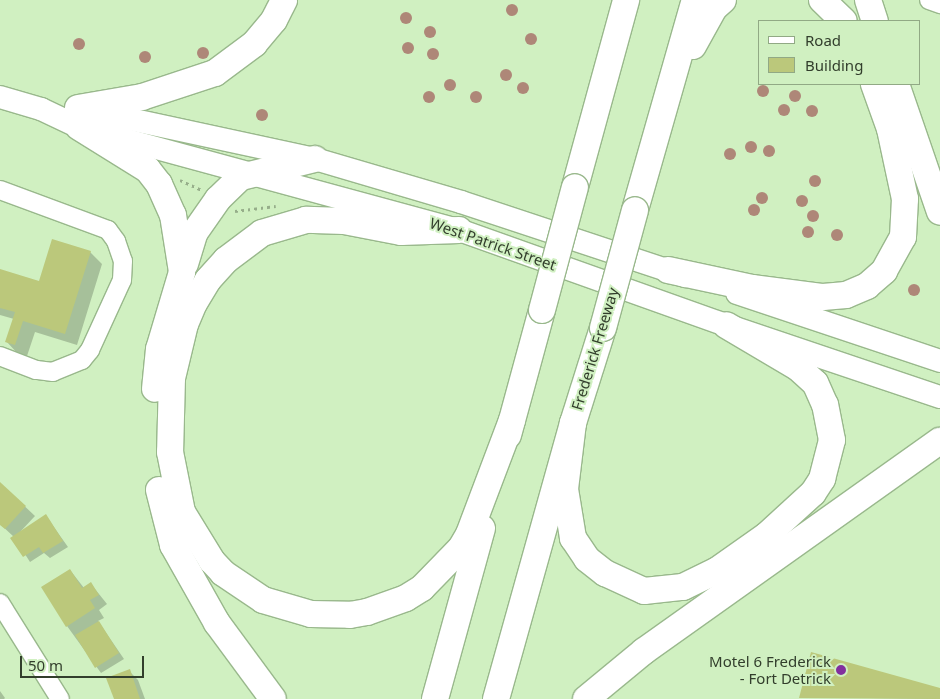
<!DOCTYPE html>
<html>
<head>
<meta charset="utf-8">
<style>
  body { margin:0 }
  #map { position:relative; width:940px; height:699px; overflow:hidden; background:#d0f0c1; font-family:"Noto Sans",sans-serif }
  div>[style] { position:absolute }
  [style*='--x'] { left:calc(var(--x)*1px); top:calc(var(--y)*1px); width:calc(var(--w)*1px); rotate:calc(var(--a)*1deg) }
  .shadow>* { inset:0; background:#0003 }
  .building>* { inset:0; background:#bbc87b }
  .path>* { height:3px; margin-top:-1.5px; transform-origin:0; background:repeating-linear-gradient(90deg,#96ae8a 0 2.5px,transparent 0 6.5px) }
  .roads { filter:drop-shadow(1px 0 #99b88c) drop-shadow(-1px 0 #99b88c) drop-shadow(0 1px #99b88c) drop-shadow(0 -1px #99b88c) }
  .minor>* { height:18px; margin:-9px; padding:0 9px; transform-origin:9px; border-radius:9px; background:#fff }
  .major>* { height:22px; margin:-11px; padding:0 11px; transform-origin:11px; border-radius:11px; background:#fff }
  .highway>* { height:26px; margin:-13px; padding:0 13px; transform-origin:13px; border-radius:13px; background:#fff }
  .bridges { filter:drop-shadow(1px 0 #99b88c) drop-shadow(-1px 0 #99b88c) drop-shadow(0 1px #99b88c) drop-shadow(0 -1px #99b88c) }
  .highway-bridge>* { height:26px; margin:-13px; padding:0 13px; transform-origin:13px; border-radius:13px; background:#fff }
  .trees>* { width:12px; height:12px; margin:-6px; border-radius:50%; background:#ae8778 }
  .dots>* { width:14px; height:14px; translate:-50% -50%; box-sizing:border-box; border:2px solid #d0f0c1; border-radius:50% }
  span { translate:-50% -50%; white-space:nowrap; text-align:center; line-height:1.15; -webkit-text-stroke:4px #d0f0c1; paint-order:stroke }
  .street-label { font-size:15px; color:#323e2c }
  .poi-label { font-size:15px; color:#323e2c }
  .right { translate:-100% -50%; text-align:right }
  .legend { position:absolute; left:758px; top:20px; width:162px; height:65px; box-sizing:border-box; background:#d0f0c1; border:1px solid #91a985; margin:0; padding:6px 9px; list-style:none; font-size:15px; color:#323e2c }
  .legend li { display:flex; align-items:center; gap:10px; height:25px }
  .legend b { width:25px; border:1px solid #91a985 }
  .scale { position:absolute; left:20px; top:656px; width:124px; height:22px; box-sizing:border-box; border:2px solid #323e2c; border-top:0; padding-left:6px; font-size:15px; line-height:18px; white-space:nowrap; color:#323e2c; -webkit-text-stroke:4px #d0f0c1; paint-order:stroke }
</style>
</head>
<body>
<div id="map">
  <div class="shadow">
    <i style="clip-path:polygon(90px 252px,102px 264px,77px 345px,35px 332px,27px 356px,18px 354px,7px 342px,14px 319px,0 315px,0 270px,40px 282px)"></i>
    <i style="clip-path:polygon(0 483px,35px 516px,20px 532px,46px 516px,68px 547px,50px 558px,44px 553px,30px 562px,14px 537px,0 524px)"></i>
    <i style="clip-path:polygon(70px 570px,84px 588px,91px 584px,107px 604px,99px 610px,104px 618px,98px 621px,124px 659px,101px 673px,67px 626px)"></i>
    <i style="clip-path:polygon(129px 671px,138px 680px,145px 699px,115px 699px)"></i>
    <i style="clip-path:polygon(940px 689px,940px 699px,800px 697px)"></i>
    <i style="clip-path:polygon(0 691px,5px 698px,4px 699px,0 699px)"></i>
  </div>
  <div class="building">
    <i style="clip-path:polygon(52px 239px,91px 251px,65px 334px,23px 321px,15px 345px,5px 342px,15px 312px,0 308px,0 269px,39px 281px)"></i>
    <i style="clip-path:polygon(0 482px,26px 506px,5px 529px,0 525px)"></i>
    <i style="clip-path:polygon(46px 514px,63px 541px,43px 553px,39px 547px,23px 557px,10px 538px)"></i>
    <i style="clip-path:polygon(70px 569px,82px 588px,91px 582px,99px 595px,90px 600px,95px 608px,66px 627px,41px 587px)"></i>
    <i style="clip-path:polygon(99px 621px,119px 653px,95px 668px,75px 635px)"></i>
    <i style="clip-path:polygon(811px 652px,940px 688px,940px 699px,799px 698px)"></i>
    <i style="clip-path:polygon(130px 669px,140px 699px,114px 699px,106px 678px)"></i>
  </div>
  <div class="path">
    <i style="--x:180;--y:180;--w:23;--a:25"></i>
    <i style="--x:235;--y:211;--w:41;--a:-7"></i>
  </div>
  <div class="roads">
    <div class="minor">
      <i style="--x:929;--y:0;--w:12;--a:20"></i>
      <i style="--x:0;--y:190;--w:115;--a:20.3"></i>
      <i style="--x:108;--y:230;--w:14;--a:54"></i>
      <i style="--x:116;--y:241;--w:21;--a:71"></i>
      <i style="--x:123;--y:261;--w:19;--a:93"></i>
      <i style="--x:122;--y:280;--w:77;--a:114.6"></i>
      <i style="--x:90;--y:350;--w:13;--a:129"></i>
      <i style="--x:82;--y:360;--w:31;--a:158"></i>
      <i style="--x:53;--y:372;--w:17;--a:-173"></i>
      <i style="--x:36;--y:370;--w:39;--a:-159"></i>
      <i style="--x:0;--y:603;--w:113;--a:58"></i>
    </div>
    <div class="major">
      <i style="--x:0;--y:97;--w:43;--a:16.3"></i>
      <i style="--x:41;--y:109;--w:42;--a:25.3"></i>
      <i style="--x:79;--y:127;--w:394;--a:15.2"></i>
      <i style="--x:459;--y:230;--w:283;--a:19.6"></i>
      <i style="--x:726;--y:325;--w:226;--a:18.6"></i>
      <i style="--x:83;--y:109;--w:237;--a:12.2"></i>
      <i style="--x:315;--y:159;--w:152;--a:16.4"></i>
      <i style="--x:461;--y:202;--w:236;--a:18.3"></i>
      <i style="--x:737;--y:293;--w:214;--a:18.5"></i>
    </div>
    <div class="highway">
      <i style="--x:822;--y:0;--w:30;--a:44"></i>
      <i style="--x:868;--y:0;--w:22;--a:72"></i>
      <i style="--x:693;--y:46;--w:43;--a:-61.1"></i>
      <i style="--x:714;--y:8;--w:12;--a:-42"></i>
      <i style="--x:896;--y:84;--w:135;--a:71"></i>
      <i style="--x:78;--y:108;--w:65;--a:-9.8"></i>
      <i style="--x:142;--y:97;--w:77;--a:-18.2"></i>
      <i style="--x:215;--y:73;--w:49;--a:-36.6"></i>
      <i style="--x:254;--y:44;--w:31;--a:-50"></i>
      <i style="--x:274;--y:20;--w:22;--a:-63"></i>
      <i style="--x:79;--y:127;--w:81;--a:31.9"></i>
      <i style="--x:148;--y:170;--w:18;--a:52"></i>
      <i style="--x:159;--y:184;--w:34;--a:66"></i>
      <i style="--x:173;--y:215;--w:58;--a:81"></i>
      <i style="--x:182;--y:272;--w:80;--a:106.6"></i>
      <i style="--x:159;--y:349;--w:40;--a:95.7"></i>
      <i style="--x:575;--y:187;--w:194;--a:-74.7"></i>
      <i style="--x:635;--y:210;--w:218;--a:-74.1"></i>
      <i style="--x:459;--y:230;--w:58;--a:178"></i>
      <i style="--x:401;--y:232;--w:58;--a:-169.1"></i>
      <i style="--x:344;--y:221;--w:38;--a:-178"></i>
      <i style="--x:306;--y:220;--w:46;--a:163.5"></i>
      <i style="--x:262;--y:233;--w:45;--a:143.1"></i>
      <i style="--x:226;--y:260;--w:27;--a:132"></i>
      <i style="--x:208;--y:280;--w:27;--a:121"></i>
      <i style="--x:194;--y:303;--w:23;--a:113"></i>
      <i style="--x:185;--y:324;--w:56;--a:103.5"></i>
      <i style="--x:172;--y:378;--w:74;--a:91.5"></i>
      <i style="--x:170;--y:452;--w:61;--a:78.7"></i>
      <i style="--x:182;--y:512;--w:57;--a:58.5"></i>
      <i style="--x:212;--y:561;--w:16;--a:47"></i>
      <i style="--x:223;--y:573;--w:48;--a:34"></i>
      <i style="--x:263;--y:600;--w:50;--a:16.3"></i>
      <i style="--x:311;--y:614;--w:39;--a:1"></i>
      <i style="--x:350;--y:615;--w:17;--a:-10"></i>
      <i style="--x:367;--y:612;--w:41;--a:-19.7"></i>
      <i style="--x:406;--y:598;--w:19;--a:-32"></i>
      <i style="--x:422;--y:588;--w:56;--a:-45.7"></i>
      <i style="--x:461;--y:548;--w:16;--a:-60"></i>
      <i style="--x:469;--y:534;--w:122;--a:-69.3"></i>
      <i style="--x:185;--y:264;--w:34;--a:-73"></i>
      <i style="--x:195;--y:232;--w:40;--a:-55.1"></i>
      <i style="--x:218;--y:199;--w:32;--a:-44"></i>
      <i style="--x:241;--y:177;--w:76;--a:-13.7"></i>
      <i style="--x:668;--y:270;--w:86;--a:12.1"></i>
      <i style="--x:752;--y:288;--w:72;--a:7.2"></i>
      <i style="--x:823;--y:297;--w:23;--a:-5"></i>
      <i style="--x:846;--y:295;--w:23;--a:-23"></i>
      <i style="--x:867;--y:286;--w:23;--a:-41"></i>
      <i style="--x:884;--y:271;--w:39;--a:-61"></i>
      <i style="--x:903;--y:237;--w:38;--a:-87"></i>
      <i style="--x:905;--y:199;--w:72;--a:-102.1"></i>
      <i style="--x:890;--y:129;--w:48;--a:-109.6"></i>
      <i style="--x:573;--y:423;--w:66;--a:96.9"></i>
      <i style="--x:565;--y:489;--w:50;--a:80.7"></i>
      <i style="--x:573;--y:538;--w:25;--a:56"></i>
      <i style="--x:587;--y:559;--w:23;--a:38"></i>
      <i style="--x:605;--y:573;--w:43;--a:24.8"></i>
      <i style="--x:644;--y:591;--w:39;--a:-6"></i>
      <i style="--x:683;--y:587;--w:37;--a:-26"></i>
      <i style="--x:716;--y:571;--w:62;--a:-35.2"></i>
      <i style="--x:767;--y:535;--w:62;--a:-42.4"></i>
      <i style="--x:813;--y:493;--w:17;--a:-57"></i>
      <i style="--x:822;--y:479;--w:40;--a:-75.6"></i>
      <i style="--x:832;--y:440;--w:36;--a:-101"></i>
      <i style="--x:825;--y:405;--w:24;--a:-114"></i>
      <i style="--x:815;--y:383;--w:24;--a:-138"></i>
      <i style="--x:797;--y:367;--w:82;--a:-149.4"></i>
      <i style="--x:508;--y:435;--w:130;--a:-74.8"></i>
      <i style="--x:159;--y:490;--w:57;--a:75.7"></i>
      <i style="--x:173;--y:545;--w:90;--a:60.6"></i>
      <i style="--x:217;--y:623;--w:94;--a:53.6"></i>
      <i style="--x:435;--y:699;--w:177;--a:-74.6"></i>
      <i style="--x:496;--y:699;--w:287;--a:-74.4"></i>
      <i style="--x:573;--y:423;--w:100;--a:-72.5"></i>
      <i style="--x:586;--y:699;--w:75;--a:-39.6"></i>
      <i style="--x:644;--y:651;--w:363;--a:-35.4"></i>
    </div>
  </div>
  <div class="bridges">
    <div class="highway-bridge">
      <i style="--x:542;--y:310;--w:127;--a:-75"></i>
      <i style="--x:603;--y:328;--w:122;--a:-74.8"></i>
    </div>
  </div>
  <div class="trees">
    <i style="left:512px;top:10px"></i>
    <i style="left:406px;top:18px"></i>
    <i style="left:430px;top:32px"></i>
    <i style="left:531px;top:39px"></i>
    <i style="left:79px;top:44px"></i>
    <i style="left:408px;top:48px"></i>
    <i style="left:203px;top:53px"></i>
    <i style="left:433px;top:54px"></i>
    <i style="left:145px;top:57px"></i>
    <i style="left:506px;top:75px"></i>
    <i style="left:450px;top:85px"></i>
    <i style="left:523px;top:88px"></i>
    <i style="left:763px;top:91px"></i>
    <i style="left:795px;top:96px"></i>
    <i style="left:429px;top:97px"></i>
    <i style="left:476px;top:97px"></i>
    <i style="left:784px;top:110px"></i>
    <i style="left:812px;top:111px"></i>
    <i style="left:262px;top:115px"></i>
    <i style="left:751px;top:147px"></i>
    <i style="left:769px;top:151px"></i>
    <i style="left:730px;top:154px"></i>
    <i style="left:815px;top:181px"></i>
    <i style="left:762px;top:198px"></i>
    <i style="left:802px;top:201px"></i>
    <i style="left:754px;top:210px"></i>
    <i style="left:813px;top:216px"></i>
    <i style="left:808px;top:232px"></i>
    <i style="left:837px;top:235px"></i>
    <i style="left:914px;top:290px"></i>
  </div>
  <div class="dots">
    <i style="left:841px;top:670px;background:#822f9e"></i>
  </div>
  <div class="street-label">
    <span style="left:493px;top:244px;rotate:19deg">West Patrick Street</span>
    <span style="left:595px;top:349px;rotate:-73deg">Frederick Freeway</span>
  </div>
  <div class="poi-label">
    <span class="right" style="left:831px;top:670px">Motel 6 Frederick<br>- Fort Detrick</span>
  </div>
  <ul class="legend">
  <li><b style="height:6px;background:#fff"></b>Road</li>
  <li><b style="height:14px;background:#bbc87b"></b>Building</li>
  </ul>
  <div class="scale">50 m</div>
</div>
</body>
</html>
